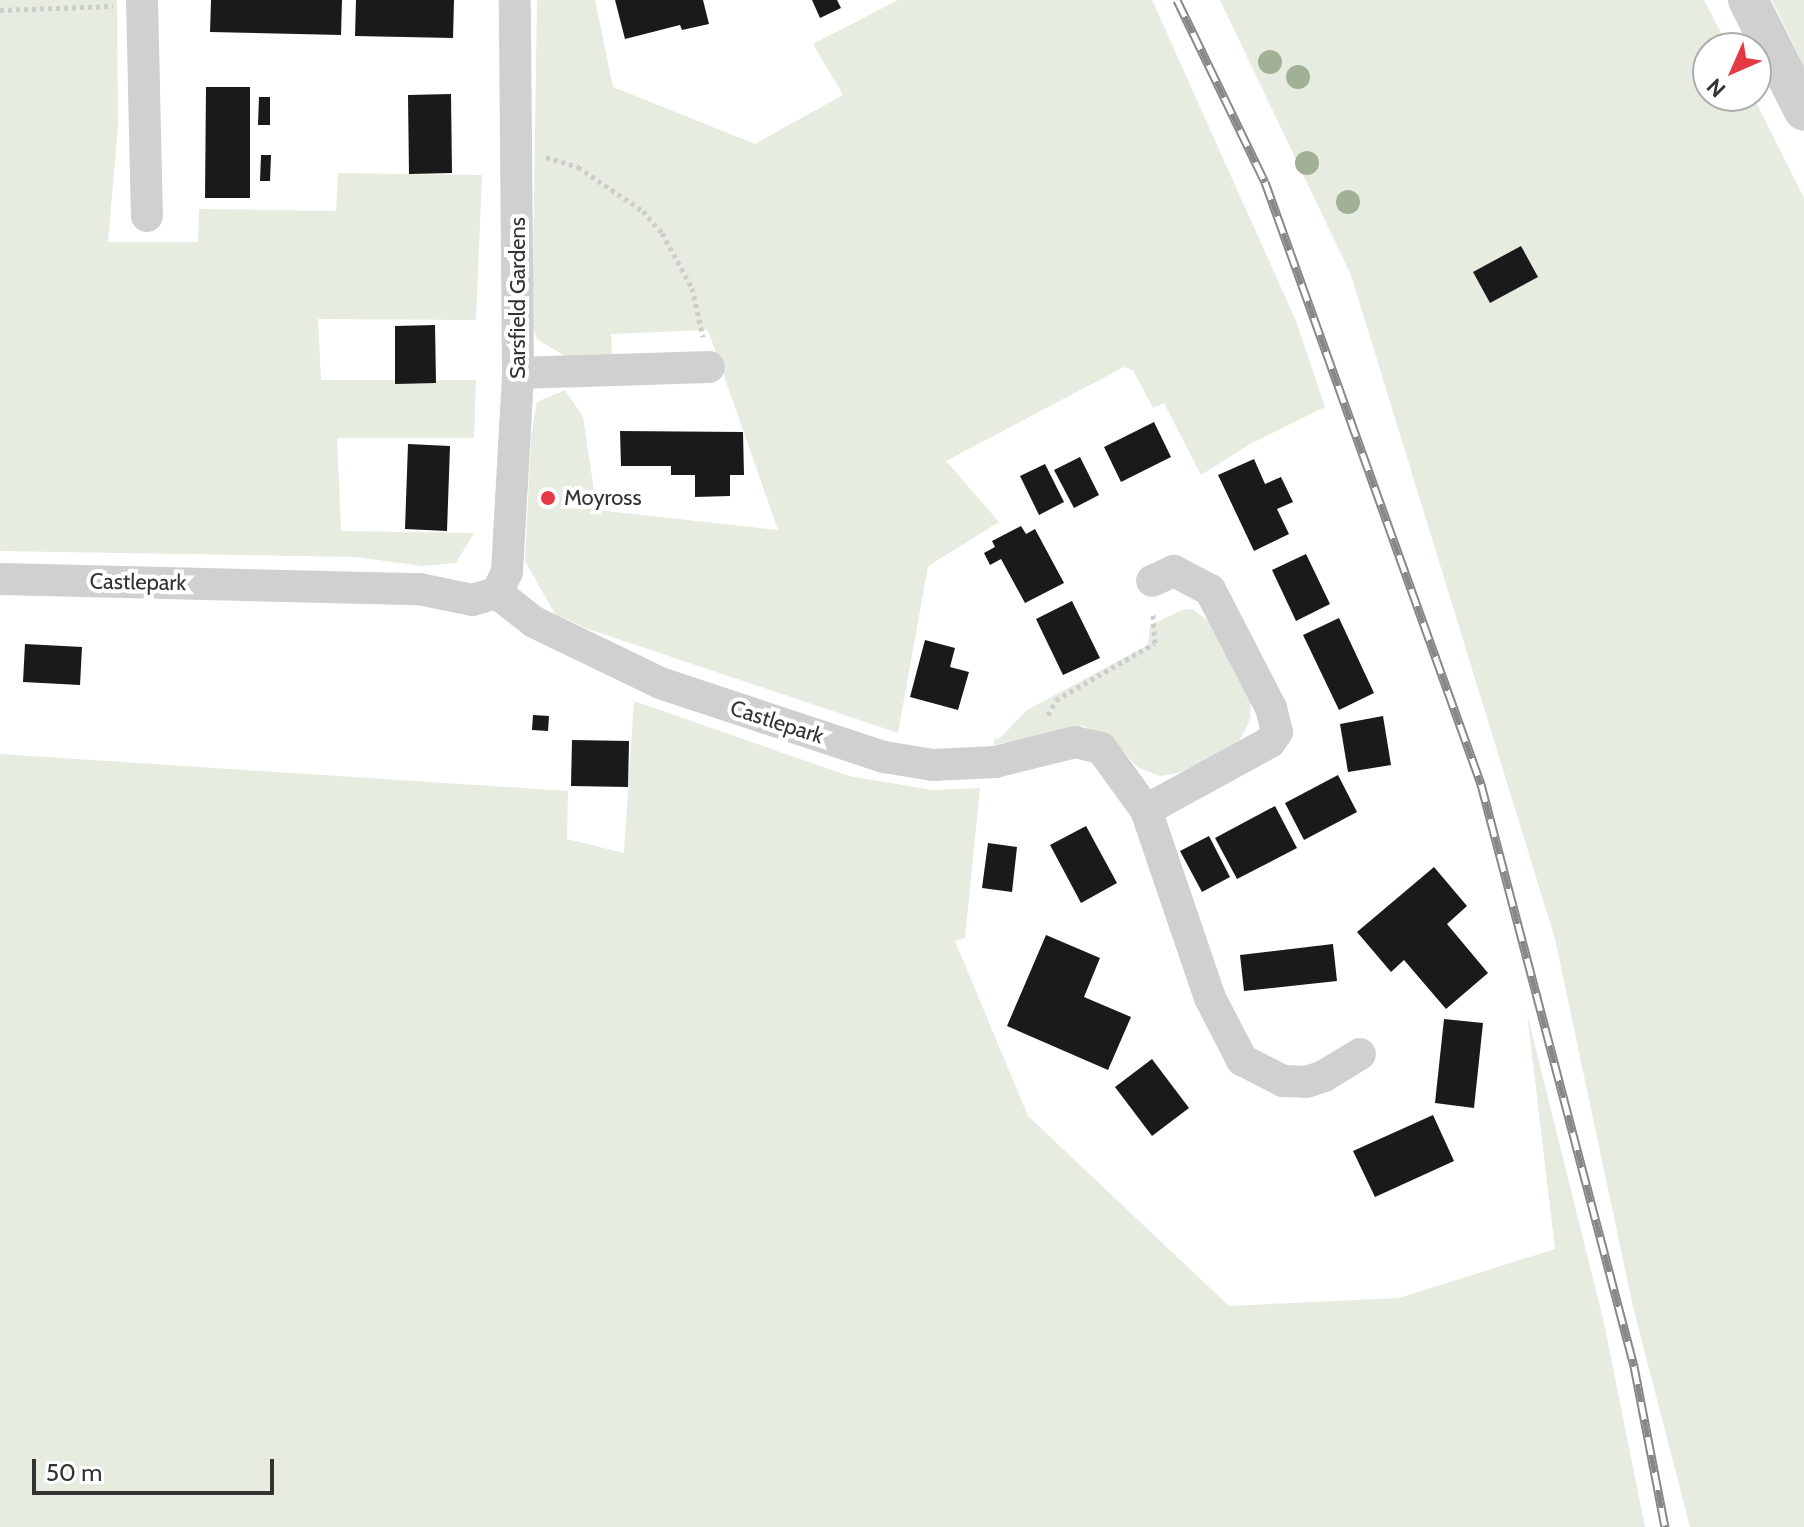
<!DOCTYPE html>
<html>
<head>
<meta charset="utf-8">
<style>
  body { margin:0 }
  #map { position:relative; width:1804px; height:1527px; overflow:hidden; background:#fff; font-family:Cabin,sans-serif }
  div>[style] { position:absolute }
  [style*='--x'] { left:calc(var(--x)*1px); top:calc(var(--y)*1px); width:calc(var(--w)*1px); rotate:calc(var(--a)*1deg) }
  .green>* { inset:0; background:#e6ecdf }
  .building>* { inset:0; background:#1a1a1a }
  .path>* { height:5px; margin-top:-2.5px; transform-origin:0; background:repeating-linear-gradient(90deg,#cdcdcd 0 4px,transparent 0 8px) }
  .minor>* { height:32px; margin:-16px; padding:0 16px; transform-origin:16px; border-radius:16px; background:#d0d0d0 }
  .tertiary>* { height:40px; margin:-20px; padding:0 20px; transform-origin:20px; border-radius:20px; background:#d0d0d0 }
  .rail>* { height:9px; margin-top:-4.5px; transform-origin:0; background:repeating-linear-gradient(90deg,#fff 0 18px,#888 0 36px); box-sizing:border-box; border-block:2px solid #888 }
  .trees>* { width:24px; height:24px; margin:-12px; border-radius:50%; background:#a2b095 }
  .dots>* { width:22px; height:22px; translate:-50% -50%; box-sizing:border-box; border:4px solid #fff; border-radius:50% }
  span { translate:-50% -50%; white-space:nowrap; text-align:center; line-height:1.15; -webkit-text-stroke:8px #fff; paint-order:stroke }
  .street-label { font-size:22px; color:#333 }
  .poi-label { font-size:22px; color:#333 }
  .left { translate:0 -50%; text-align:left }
  .north { position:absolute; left:1692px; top:32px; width:80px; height:80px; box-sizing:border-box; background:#fff; border:2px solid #adadad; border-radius:50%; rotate:225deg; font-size:22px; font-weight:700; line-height:32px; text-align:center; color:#333 }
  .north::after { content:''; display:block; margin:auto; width:28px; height:36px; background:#e63946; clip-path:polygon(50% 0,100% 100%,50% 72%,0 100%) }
  .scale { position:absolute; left:32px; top:1459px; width:242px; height:36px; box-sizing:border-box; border:4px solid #333; border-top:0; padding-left:10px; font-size:24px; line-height:28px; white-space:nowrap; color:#333; -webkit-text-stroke:6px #fff; paint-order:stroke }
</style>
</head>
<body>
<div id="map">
  <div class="green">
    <i style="clip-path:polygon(0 0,117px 0,118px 127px,108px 242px,198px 242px,199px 209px,336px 211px,338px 173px,482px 175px,476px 320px,318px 319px,321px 380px,476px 380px,474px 438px,337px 438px,341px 531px,474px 533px,456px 563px,423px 566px,355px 557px,0 551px)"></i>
    <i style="clip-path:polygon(537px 0,595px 0,613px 87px,755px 144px,843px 95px,813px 44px,898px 0,1152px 0,1296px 321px,1325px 407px,1250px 444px,1201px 475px,1164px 403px,1153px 408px,1133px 370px,1124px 367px,946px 461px,999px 522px,928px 566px,898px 733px,588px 629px,555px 614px,525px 561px,531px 437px,537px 402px,565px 390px,583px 417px,597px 510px,778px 530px,708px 330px,611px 334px,612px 355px,565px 356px,537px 339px,532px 324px)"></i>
    <i style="clip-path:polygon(1220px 0,1704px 0,1729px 48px,1708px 48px,1708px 96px,1753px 96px,1804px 198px,1804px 1527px,1690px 1527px,1633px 1307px,1555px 939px,1351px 275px)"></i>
    <i style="clip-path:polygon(1772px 0,1804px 0,1804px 66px)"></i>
    <i style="clip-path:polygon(1193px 609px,1212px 624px,1251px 697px,1250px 720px,1238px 743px,1205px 762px,1177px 773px,1160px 776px,1137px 767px,1116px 743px,1083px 726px,994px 745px,994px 739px,1000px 738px,1027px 710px,1148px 645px,1150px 625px,1182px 610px)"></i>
    <i style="clip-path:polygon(634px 701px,849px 776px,933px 790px,980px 788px,965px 938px,955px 941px,1028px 1116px,1229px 1306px,1399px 1298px,1555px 1249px,1527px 1013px,1604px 1323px,1645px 1527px,0 1527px,0 754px,568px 791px,567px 839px,624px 853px)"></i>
  </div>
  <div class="building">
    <i style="clip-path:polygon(211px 0,342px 0,341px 35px,210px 32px)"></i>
    <i style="clip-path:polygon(356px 0,454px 0,453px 38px,355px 36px)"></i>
    <i style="clip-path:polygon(615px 0,703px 0,709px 24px,682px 30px,680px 25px,625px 39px)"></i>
    <i style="clip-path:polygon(812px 0,837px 0,841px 8px,820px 18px)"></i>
    <i style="clip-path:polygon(206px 87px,250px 87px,250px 198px,205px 198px)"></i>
    <i style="clip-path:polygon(451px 94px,452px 173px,409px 174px,408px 95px)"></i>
    <i style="clip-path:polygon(259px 97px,270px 97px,270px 125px,258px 125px)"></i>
    <i style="clip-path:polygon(261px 155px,271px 155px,270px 181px,260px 181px)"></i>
    <i style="clip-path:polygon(1521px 246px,1538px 277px,1490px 303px,1473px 272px)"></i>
    <i style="clip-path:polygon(435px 325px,436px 383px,395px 384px,395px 326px)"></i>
    <i style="clip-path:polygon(1154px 422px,1171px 457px,1121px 482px,1104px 447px)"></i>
    <i style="clip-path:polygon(620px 431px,743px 432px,744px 475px,730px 475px,730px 496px,695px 497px,695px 475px,671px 475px,671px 466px,621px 466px)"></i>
    <i style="clip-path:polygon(408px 444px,450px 446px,447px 531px,405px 529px)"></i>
    <i style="clip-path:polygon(1080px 457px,1099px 495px,1074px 508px,1054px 470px)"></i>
    <i style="clip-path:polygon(1254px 459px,1265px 484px,1281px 477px,1293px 502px,1277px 509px,1289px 534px,1254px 551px,1218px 475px)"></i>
    <i style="clip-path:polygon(1045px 464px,1064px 502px,1039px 515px,1020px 476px)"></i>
    <i style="clip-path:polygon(1021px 526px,1026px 534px,1035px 529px,1064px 583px,1025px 603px,1001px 559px,990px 565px,984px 553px,995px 547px,992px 541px)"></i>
    <i style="clip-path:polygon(1306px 554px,1330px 604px,1296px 621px,1272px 570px)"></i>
    <i style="clip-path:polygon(1072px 601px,1100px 658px,1063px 675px,1036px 619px)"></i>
    <i style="clip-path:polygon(1339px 618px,1374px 693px,1339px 710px,1303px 635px)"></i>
    <i style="clip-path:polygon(925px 640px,955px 648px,950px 667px,969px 672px,958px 710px,910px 697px)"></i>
    <i style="clip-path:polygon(25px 644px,82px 647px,80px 685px,23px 682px)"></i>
    <i style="clip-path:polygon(533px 715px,549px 716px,548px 731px,532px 730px)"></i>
    <i style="clip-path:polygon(1383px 716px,1391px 765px,1348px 772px,1340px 724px)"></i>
    <i style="clip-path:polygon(572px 740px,629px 741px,628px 787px,571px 786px)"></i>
    <i style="clip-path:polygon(1338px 775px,1357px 812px,1304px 840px,1285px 803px)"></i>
    <i style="clip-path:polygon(1275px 806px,1297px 848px,1237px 879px,1215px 838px)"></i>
    <i style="clip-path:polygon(1086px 826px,1117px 883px,1081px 903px,1050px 845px)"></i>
    <i style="clip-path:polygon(1209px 836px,1230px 877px,1202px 892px,1180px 851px)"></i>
    <i style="clip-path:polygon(988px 843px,1017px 847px,1012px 892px,982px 888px)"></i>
    <i style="clip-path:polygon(1434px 867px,1467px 906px,1447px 924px,1488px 973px,1446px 1009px,1404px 960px,1391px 972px,1357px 932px)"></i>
    <i style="clip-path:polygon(1046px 935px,1100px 958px,1084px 997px,1131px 1017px,1108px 1070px,1007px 1026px)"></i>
    <i style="clip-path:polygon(1333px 944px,1337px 981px,1244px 991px,1240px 955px)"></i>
    <i style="clip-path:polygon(1444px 1019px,1483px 1023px,1474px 1108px,1435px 1103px)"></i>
    <i style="clip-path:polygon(1152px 1059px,1189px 1108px,1152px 1136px,1115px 1087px)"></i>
    <i style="clip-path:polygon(1433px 1115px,1454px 1161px,1375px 1197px,1353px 1151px)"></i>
  </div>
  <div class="path">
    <i style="--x:0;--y:10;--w:113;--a:-2"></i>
    <i style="--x:546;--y:157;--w:34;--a:17"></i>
    <i style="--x:578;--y:167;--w:78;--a:34.1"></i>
    <i style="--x:643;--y:211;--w:29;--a:49"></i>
    <i style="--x:662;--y:233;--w:63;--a:61.4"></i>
    <i style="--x:692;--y:288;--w:50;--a:77.3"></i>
    <i style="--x:1048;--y:715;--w:17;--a:-62"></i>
    <i style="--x:1056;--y:700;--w:114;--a:-29.9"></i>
    <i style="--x:1155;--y:643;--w:31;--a:-94"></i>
  </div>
  <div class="minor">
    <i style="--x:142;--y:0;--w:216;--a:88.7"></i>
    <i style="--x:518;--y:373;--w:191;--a:-1.8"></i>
    <i style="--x:0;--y:579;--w:419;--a:1.4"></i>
    <i style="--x:419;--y:589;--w:54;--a:11.7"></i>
    <i style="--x:472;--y:600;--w:26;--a:-16"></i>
    <i style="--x:497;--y:593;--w:47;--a:38.1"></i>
    <i style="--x:534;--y:622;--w:140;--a:25.8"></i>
    <i style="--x:660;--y:683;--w:236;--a:18.3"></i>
    <i style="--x:884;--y:757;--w:50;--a:9.3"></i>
    <i style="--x:933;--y:765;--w:62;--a:-2.8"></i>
    <i style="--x:995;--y:762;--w:82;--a:-14"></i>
    <i style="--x:1075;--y:742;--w:27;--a:13"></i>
    <i style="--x:1101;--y:748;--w:77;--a:54"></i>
    <i style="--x:1146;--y:810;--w:199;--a:71.2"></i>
    <i style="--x:1210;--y:998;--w:70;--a:62.7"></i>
    <i style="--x:1242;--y:1060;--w:46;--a:27.1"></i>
    <i style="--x:1283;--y:1081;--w:23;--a:2"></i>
    <i style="--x:1306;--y:1082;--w:19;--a:-18"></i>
    <i style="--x:1324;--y:1076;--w:42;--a:-31.4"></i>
    <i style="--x:497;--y:593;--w:23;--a:-65"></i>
    <i style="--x:507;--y:572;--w:199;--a:-86.8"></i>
    <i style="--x:518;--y:373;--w:373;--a:-90.5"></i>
    <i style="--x:1146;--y:810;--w:141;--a:-28.7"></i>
    <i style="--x:1270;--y:742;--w:12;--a:-55"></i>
    <i style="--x:1277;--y:732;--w:25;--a:-104"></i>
    <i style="--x:1271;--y:708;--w:133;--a:-117.3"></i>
    <i style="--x:1210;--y:590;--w:41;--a:-152.2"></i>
    <i style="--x:1174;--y:571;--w:24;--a:156"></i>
  </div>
  <div class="tertiary">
    <i style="--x:1748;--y:0;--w:124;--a:63.2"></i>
  </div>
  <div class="rail">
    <i style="--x:1177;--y:0;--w:202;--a:64.2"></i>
    <i style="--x:1265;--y:182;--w:640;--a:70.26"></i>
    <i style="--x:1481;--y:784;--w:602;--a:75.27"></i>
    <i style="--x:1634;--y:1366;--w:164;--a:79.1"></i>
  </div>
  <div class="trees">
    <i style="left:1270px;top:62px"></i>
    <i style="left:1298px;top:77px"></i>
    <i style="left:1307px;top:163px"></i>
    <i style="left:1348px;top:202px"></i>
  </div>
  <div class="dots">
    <i style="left:548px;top:498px;background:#e63946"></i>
  </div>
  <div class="street-label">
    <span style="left:518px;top:298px;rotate:-90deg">Sarsfield Gardens</span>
    <span style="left:138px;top:582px;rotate:1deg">Castlepark</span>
    <span style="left:777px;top:722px;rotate:18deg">Castlepark</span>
  </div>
  <div class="poi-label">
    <span class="left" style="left:564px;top:498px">Moyross</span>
  </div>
  <div class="north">N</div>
  <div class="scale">50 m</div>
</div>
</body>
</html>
